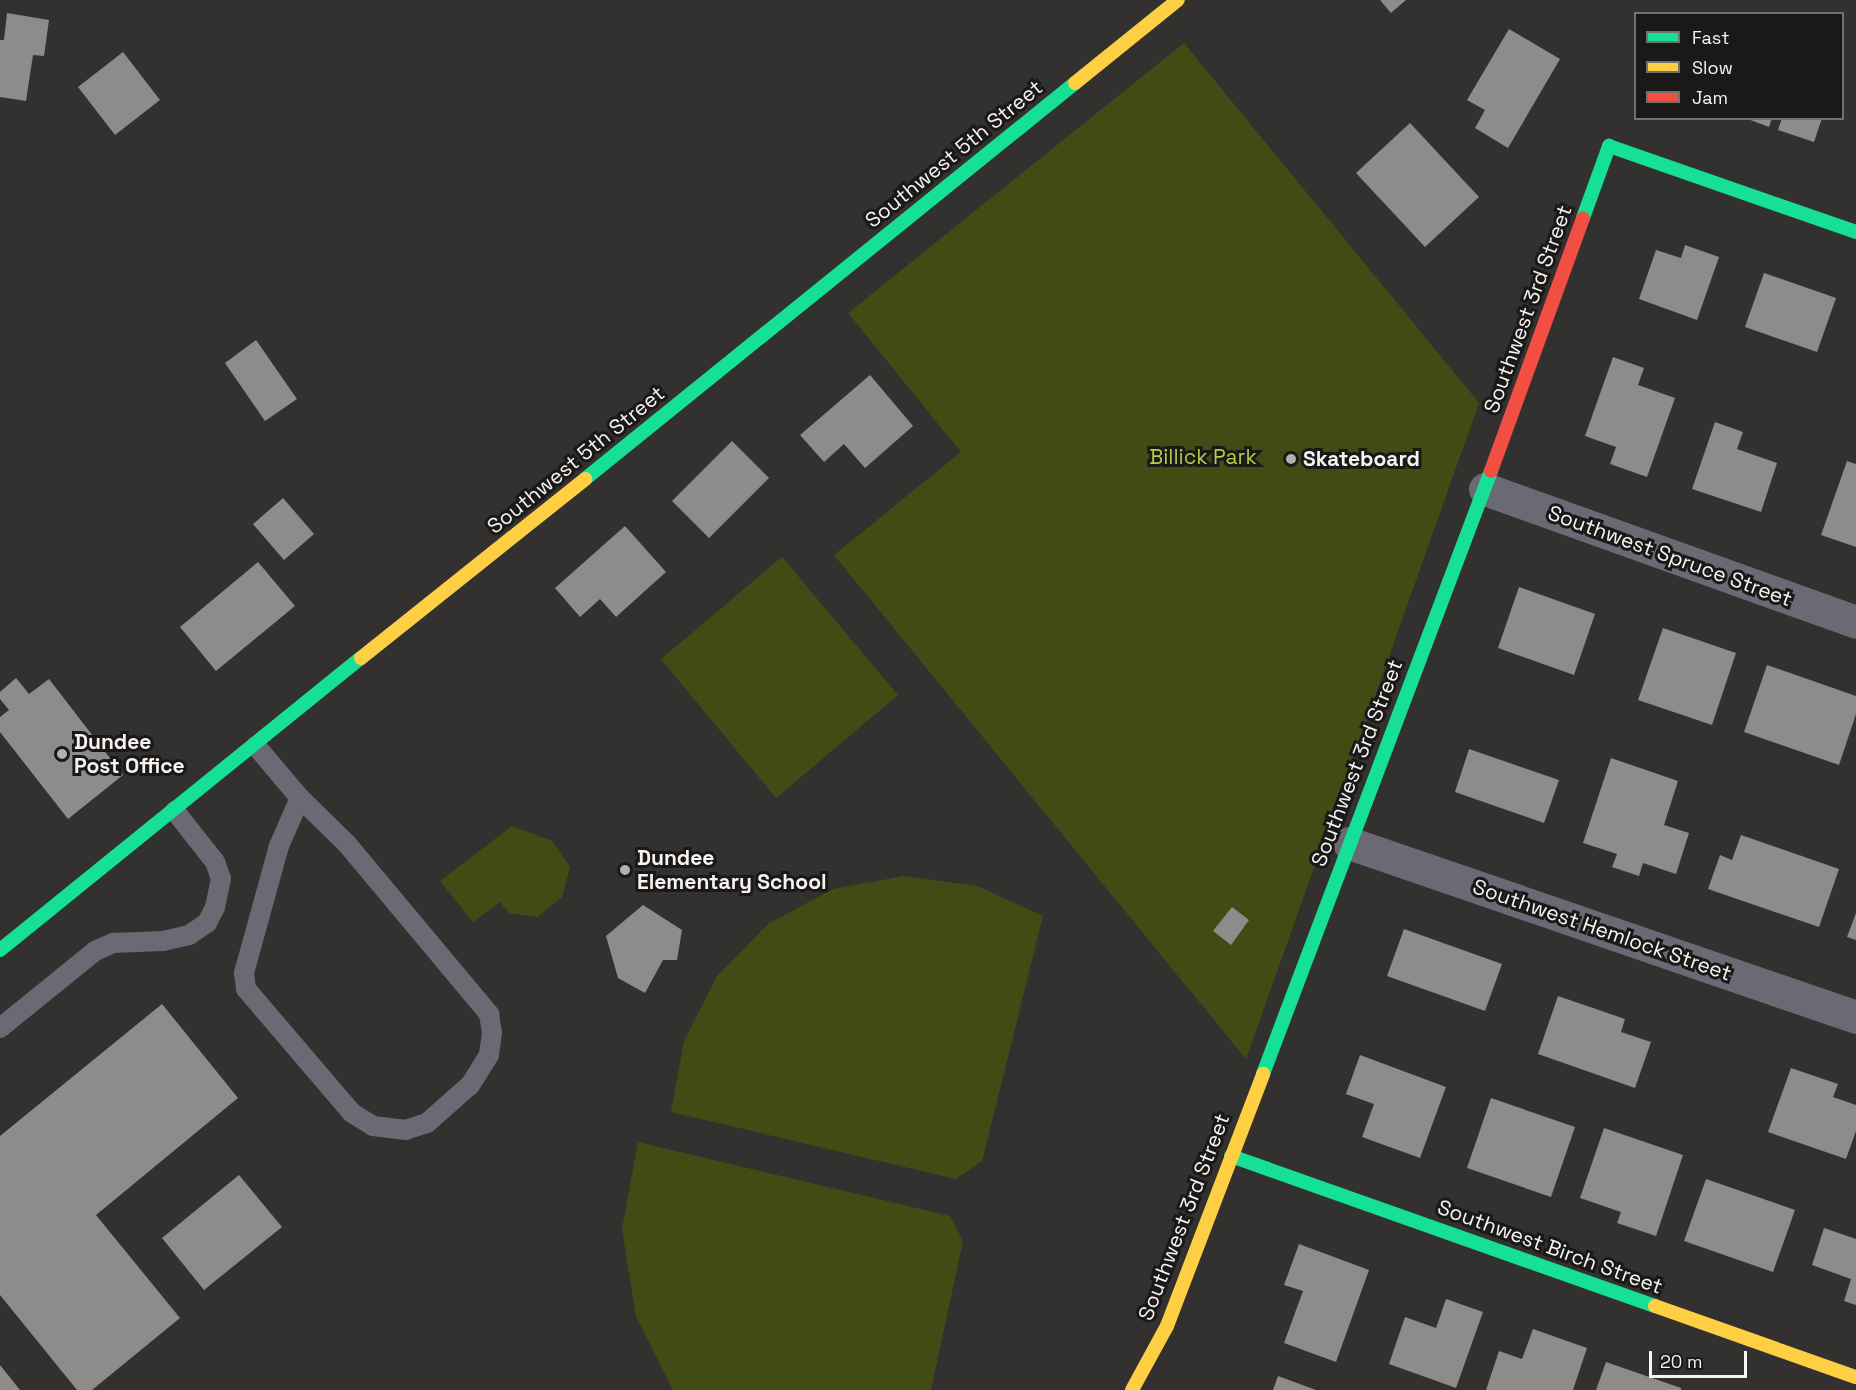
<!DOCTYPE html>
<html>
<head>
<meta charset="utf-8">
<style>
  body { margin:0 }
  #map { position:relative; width:1856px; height:1390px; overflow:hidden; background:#33312f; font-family:"Space Grotesk",sans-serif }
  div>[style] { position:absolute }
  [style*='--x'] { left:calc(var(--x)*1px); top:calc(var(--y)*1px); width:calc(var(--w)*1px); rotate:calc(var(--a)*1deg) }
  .green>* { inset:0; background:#434b15 }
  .building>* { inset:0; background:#8e8c8a }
  .lane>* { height:20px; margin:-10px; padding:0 10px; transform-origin:10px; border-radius:10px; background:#6b6973 }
  .street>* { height:33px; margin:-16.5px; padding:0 16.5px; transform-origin:16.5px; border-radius:16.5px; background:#6b6973 }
  .fast>* { height:14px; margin:-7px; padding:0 7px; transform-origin:7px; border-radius:7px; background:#16e098 }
  .slow>* { height:14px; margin:-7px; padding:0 7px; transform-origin:7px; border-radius:7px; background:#ffcf43 }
  .jam>* { height:14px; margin:-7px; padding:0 7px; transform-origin:7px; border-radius:7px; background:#f24e42 }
  .dots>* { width:16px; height:16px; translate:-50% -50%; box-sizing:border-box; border:3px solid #1b1918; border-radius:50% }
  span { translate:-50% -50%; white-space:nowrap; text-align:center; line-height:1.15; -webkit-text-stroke:6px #1b1918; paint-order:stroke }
  .street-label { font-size:21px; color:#f6f3f1 }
  .park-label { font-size:21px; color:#b6cb47 }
  .poi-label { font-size:21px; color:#f6f3f1; font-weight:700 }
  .left { translate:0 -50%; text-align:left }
  .legend { position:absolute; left:1634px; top:12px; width:210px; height:108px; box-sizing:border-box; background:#1b1918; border:2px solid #73706f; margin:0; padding:8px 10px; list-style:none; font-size:18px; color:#f6f3f1 }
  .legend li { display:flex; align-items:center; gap:12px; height:30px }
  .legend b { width:30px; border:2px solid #73706f }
  .scale { position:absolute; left:1649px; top:1351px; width:98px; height:27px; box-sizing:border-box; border:3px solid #f6f3f1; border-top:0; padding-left:8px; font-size:18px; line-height:21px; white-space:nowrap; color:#f6f3f1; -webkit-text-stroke:4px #1b1918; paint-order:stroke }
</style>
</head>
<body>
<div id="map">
  <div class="green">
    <i style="clip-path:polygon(1184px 43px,1479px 403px,1246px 1059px,834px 555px,961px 452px,848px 313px)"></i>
    <i style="clip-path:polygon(782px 557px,898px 695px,776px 798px,661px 659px)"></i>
    <i style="clip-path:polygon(512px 826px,552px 841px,570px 867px,562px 897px,537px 917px,509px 913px,500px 902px,473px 922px,440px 881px)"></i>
    <i style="clip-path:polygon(904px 876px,977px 886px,1043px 916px,982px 1161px,956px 1179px,671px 1112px,684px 1041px,717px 976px,768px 924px,833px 889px)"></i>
    <i style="clip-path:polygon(638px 1142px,950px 1216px,963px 1241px,931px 1390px,673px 1390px,636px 1316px,622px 1229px)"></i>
  </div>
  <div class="building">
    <i style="clip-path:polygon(1380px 0,1406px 0,1391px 13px)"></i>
    <i style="clip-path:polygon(7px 13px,49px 20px,44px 56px,33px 55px,26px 101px,0 97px,0 40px,4px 40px)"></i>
    <i style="clip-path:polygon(1509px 29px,1560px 59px,1508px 148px,1475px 128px,1485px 110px,1467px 100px)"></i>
    <i style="clip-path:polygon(123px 52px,160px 100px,115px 135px,78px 87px)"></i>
    <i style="clip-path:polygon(1745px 118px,1772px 118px,1769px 127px)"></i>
    <i style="clip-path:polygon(1782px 118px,1822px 118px,1814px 142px,1778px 130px)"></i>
    <i style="clip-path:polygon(1410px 123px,1479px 197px,1425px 247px,1356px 173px)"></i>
    <i style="clip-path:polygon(1685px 245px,1719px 257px,1697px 320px,1639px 299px,1656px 250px,1681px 258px)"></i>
    <i style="clip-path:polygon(1764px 273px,1836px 298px,1817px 352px,1745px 327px)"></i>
    <i style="clip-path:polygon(256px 340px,297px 399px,265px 421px,225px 363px)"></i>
    <i style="clip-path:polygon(1613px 357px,1644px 368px,1638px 385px,1675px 398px,1647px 477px,1610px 464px,1616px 447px,1585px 436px)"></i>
    <i style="clip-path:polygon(870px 375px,913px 426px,865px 468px,844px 444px,824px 462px,800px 435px)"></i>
    <i style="clip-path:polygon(1715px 422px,1743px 432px,1737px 449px,1777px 463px,1761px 512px,1692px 489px)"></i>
    <i style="clip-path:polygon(732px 441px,769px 478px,709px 538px,672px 501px)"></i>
    <i style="clip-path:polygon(1847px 461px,1856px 464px,1856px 547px,1821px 535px)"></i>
    <i style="clip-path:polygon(283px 498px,314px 534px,284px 560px,253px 524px)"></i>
    <i style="clip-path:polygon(625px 526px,666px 572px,616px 617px,600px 599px,580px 617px,555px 588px)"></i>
    <i style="clip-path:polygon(258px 562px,295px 606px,216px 671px,180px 627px)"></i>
    <i style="clip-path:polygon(1519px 587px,1595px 614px,1574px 675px,1498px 648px)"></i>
    <i style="clip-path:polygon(1663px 628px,1736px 653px,1712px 725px,1638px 700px)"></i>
    <i style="clip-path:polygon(1767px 665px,1856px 696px,1856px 714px,1839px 765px,1744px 732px)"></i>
    <i style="clip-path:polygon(16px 678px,29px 694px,49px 679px,123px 775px,68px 819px,0 732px,0 717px,9px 710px,0 699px,0 692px)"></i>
    <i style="clip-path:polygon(1469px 749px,1559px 780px,1544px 823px,1455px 792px)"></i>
    <i style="clip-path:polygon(1611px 758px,1678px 781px,1664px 825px,1689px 833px,1676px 874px,1643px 863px,1639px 876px,1612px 867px,1617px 854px,1583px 843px)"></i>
    <i style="clip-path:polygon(1741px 835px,1839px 869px,1819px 927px,1708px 889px,1720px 855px,1732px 860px)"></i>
    <i style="clip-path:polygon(643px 905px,682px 930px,677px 960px,663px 960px,645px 993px,618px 978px,606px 936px)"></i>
    <i style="clip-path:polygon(1232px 907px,1249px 920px,1231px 945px,1213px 931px)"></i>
    <i style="clip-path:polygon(1856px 913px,1856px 940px,1847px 937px)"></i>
    <i style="clip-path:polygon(1404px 929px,1502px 964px,1485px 1011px,1387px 976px)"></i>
    <i style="clip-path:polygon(1558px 996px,1625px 1019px,1621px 1032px,1651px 1042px,1635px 1088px,1538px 1054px)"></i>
    <i style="clip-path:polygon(162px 1004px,238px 1098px,96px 1215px,180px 1318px,92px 1390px,77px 1390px,0 1295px,0 1136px)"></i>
    <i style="clip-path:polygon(1360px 1055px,1446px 1087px,1420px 1158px,1362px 1137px,1374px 1104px,1346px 1094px)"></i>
    <i style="clip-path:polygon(1791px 1068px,1838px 1084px,1833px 1097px,1856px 1105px,1856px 1131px,1846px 1159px,1768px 1132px)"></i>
    <i style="clip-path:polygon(1491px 1098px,1575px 1127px,1551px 1197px,1467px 1168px)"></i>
    <i style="clip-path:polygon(1604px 1128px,1683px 1155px,1656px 1236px,1617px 1223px,1621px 1212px,1580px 1198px)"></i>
    <i style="clip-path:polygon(239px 1175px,282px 1227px,204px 1290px,162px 1238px)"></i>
    <i style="clip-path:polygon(1706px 1179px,1795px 1210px,1773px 1272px,1684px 1241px)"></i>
    <i style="clip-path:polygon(1824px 1228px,1856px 1239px,1856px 1305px,1844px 1301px,1851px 1279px,1812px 1265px)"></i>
    <i style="clip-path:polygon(1299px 1244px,1369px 1270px,1336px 1362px,1284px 1343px,1303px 1291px,1284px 1285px)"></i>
    <i style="clip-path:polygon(1446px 1299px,1483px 1312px,1456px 1388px,1389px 1364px,1405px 1317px,1436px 1328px)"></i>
    <i style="clip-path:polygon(1533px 1329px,1587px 1348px,1573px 1390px,1486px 1390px,1499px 1351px,1522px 1359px)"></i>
    <i style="clip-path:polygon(1606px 1362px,1681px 1388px,1681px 1390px,1596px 1390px)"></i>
    <i style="clip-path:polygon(0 1365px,20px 1390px,0 1390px)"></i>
    <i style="clip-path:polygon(1278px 1376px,1316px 1390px,1273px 1390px)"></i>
  </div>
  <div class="lane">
    <i style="--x:256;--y:746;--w:68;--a:49.8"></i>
    <i style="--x:300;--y:798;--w:66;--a:44.4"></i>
    <i style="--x:347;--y:844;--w:222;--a:50.1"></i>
    <i style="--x:489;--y:1014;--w:19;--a:81"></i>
    <i style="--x:492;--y:1033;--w:22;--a:98"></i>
    <i style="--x:489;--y:1055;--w:36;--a:122"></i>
    <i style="--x:470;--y:1085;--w:57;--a:138.5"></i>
    <i style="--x:427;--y:1123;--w:22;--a:162"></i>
    <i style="--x:406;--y:1130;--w:33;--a:-173"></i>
    <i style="--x:373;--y:1126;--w:25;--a:-148"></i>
    <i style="--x:352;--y:1113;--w:163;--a:-130.5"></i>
    <i style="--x:246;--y:989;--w:16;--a:-97"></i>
    <i style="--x:244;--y:973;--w:132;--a:-74.6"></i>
    <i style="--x:279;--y:846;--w:52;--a:-66.4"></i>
    <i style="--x:0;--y:1028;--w:122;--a:-39"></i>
    <i style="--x:95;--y:951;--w:20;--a:-24"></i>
    <i style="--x:113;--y:943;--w:50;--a:-2.3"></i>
    <i style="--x:163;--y:941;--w:27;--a:-13"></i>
    <i style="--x:189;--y:935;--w:22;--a:-34"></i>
    <i style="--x:207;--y:923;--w:18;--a:-63"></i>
    <i style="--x:215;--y:907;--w:29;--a:-78"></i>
    <i style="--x:221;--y:879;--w:18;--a:-109"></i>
    <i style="--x:215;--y:862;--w:65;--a:-128.1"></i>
  </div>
  <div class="street">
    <i style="--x:1485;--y:489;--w:394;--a:19.7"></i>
    <i style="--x:1349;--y:843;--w:536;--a:18.94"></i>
  </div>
  <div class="fast">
    <i style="--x:1583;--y:218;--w:77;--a:-70.1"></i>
    <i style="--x:1609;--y:146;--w:262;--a:19.2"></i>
    <i style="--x:585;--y:479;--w:630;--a:-38.94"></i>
    <i style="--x:0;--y:950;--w:464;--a:-39"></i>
    <i style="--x:1263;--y:1074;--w:645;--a:-69.29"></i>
    <i style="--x:1231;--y:1156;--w:450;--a:19.5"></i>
  </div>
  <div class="slow">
    <i style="--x:1075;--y:83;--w:132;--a:-38.9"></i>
    <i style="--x:361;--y:658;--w:287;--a:-38.6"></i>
    <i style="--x:1655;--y:1306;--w:213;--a:19.5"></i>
    <i style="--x:1132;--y:1390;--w:73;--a:-61.3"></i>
    <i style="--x:1167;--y:1326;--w:270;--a:-69.1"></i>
  </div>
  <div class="jam">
    <i style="--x:1491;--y:471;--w:269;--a:-70"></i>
  </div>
  <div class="dots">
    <i style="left:1291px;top:459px;background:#b2afad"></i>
    <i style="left:62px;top:754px;background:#b2afad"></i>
    <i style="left:625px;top:870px;background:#b2afad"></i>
  </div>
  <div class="street-label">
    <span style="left:954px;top:154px;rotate:-39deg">Southwest 5th Street</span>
    <span style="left:1528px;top:309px;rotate:-70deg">Southwest 3rd Street</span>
    <span style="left:576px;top:460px;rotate:-39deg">Southwest 5th Street</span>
    <span style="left:1670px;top:556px;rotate:20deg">Southwest Spruce Street</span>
    <span style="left:1357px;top:763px;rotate:-69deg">Southwest 3rd Street</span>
    <span style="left:1602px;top:930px;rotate:19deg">Southwest Hemlock Street</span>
    <span style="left:1184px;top:1217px;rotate:-69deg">Southwest 3rd Street</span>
    <span style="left:1550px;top:1247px;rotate:20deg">Southwest Birch Street</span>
  </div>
  <div class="park-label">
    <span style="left:1203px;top:457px">Billick Park</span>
  </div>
  <div class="poi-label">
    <span class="left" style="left:1303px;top:459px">Skateboard</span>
    <span class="left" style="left:74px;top:754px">Dundee<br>Post Office</span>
    <span class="left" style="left:637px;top:870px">Dundee<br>Elementary School</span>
  </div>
  <ul class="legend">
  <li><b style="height:8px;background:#16e098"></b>Fast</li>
  <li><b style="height:8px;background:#ffcf43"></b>Slow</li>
  <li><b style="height:8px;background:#f24e42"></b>Jam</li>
  </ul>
  <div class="scale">20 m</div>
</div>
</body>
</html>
